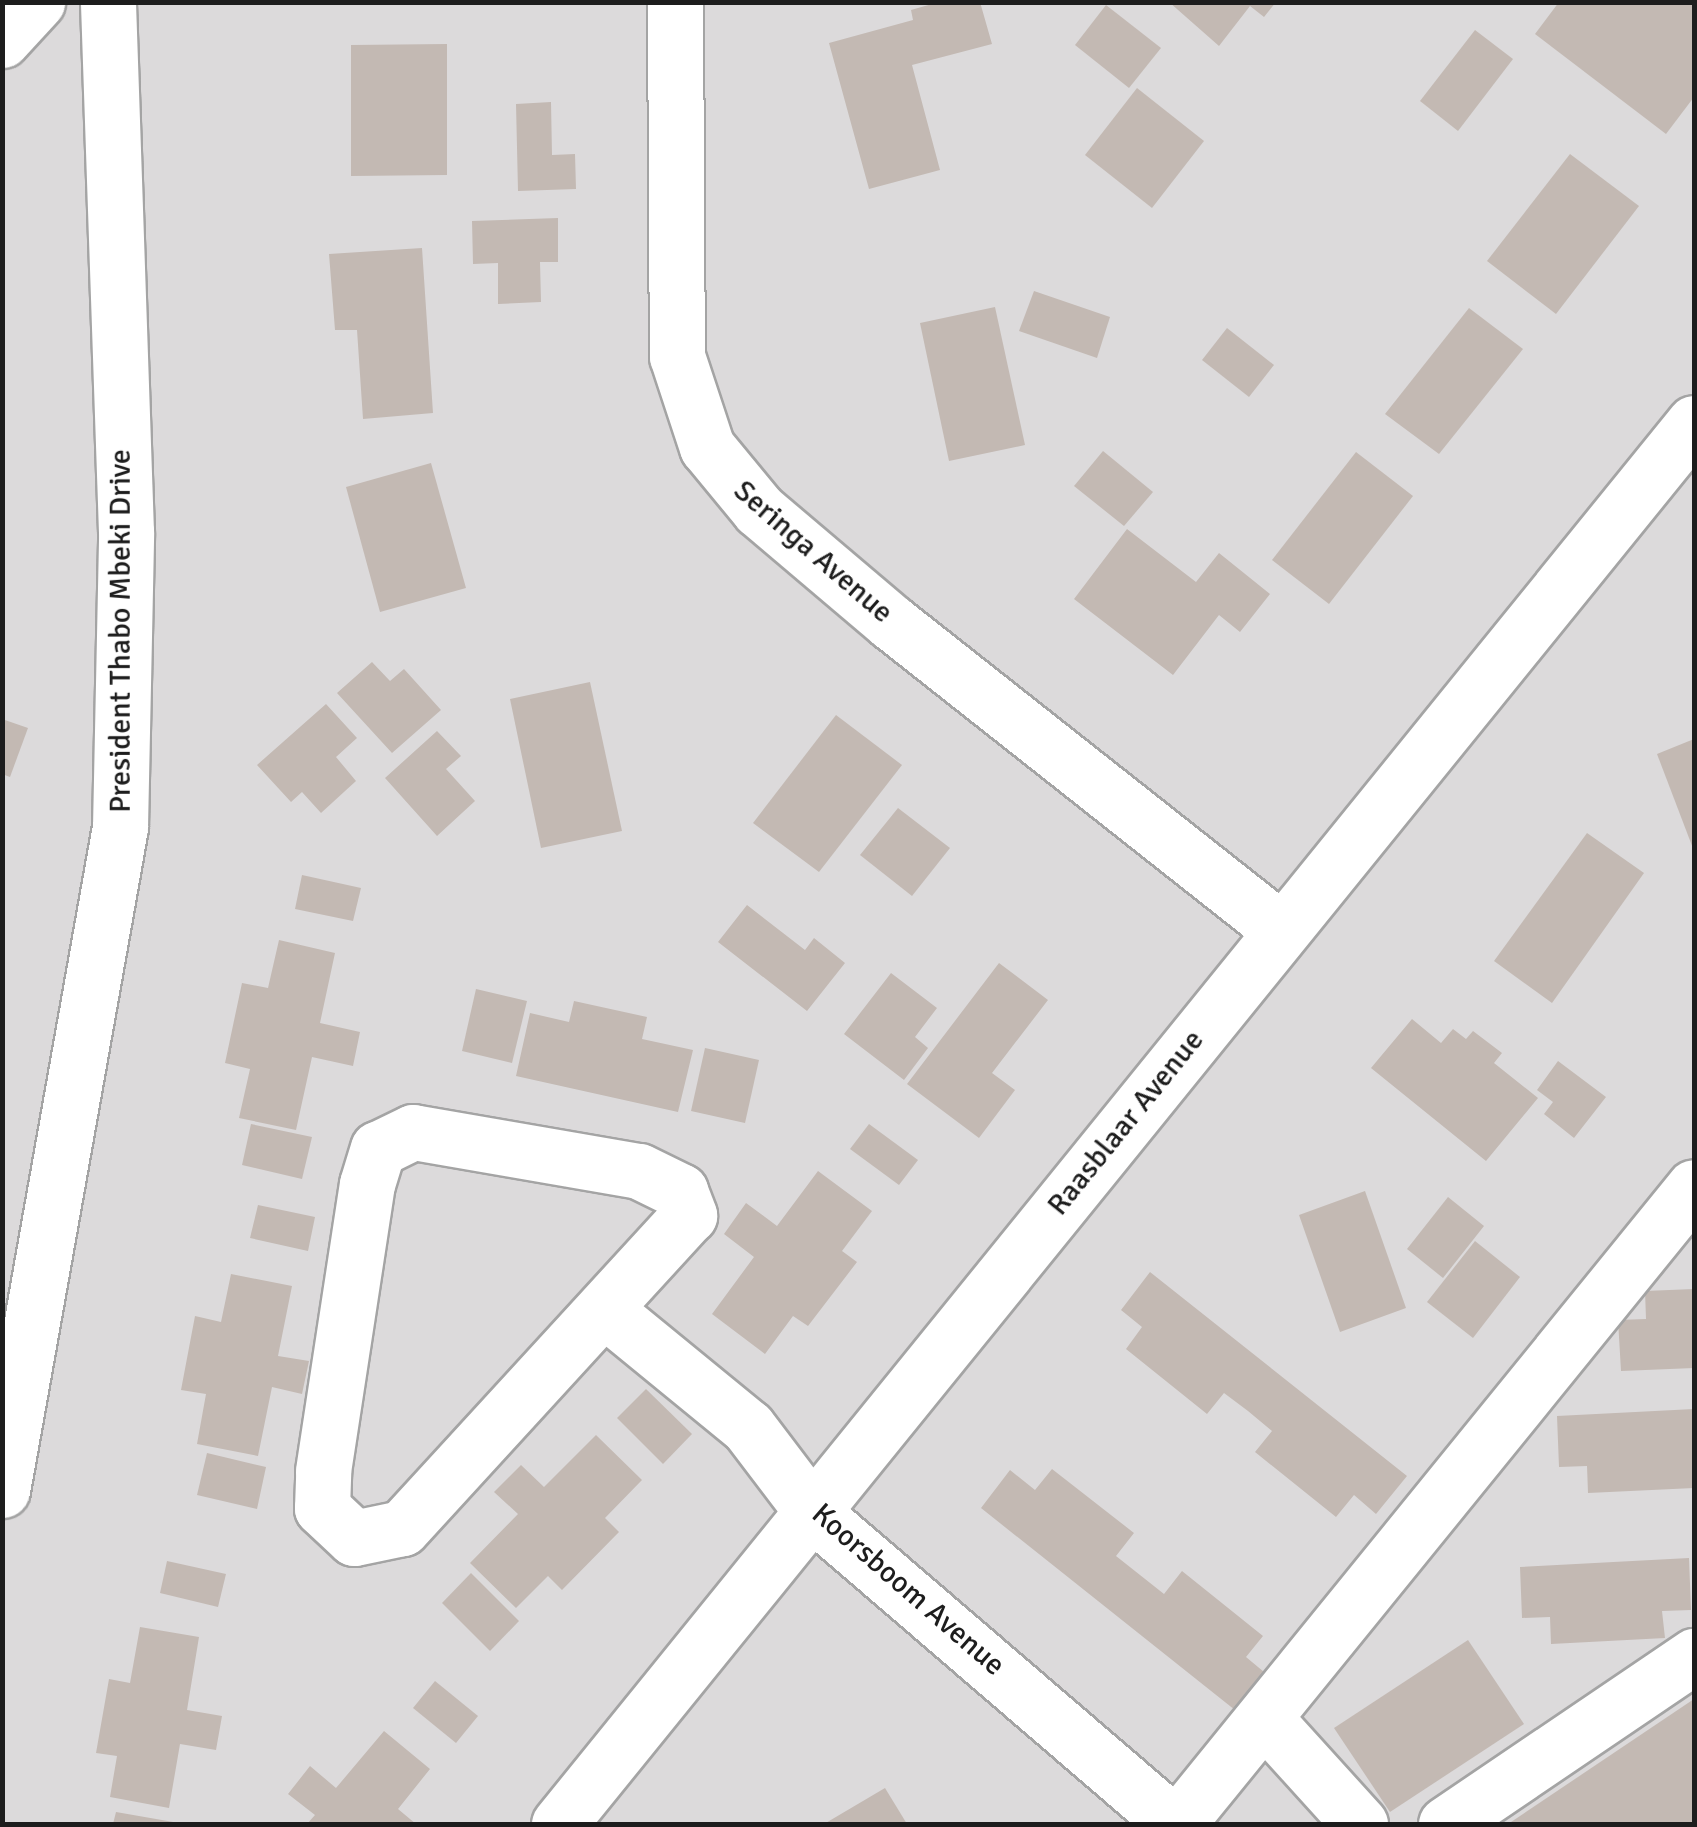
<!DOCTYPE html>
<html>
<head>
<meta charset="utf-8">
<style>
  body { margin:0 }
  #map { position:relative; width:1697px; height:1827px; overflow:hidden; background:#efeae3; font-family:Signika,sans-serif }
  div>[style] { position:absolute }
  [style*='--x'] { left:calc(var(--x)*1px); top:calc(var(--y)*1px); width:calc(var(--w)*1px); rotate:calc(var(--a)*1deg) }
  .residential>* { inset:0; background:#dcdadb }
  .building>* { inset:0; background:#c3b9b3 }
  .roads { filter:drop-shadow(2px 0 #a4a4a4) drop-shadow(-2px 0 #a4a4a4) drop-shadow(0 2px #a4a4a4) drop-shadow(0 -2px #a4a4a4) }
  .minor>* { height:55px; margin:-27.5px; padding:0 27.5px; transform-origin:27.5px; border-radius:27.5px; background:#fff }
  span { translate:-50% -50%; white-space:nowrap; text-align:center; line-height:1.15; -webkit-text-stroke:8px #fff; paint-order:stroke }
  .street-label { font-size:30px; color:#1d1d1d }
  .frame { position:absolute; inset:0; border:5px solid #1d1d1d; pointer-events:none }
</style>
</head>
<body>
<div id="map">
  <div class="residential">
    <i style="clip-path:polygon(3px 3px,1694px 3px,1694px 1824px,3px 1824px)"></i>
  </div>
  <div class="building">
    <i style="clip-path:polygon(939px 2px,980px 2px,992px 44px,912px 65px,940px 170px,869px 189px,829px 43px,913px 20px,911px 10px)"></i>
    <i style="clip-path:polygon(1169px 2px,1276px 2px,1264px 17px,1250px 6px,1219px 46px)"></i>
    <i style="clip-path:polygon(1559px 2px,1694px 2px,1694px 97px,1666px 134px,1535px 34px)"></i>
    <i style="clip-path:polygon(1106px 5px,1161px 48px,1129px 88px,1075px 45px)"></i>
    <i style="clip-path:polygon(1475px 30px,1513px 59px,1458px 131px,1420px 101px)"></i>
    <i style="clip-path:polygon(447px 44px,447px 175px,351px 176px,351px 45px)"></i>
    <i style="clip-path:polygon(1137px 88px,1204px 141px,1152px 208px,1085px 155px)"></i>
    <i style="clip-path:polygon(551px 102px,552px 155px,575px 154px,576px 189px,518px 191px,516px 104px)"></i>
    <i style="clip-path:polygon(1570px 154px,1639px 206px,1556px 314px,1487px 261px)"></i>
    <i style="clip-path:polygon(558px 218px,558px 262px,540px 262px,541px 302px,498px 304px,498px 263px,473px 264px,472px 221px)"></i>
    <i style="clip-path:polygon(422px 248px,433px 413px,363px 419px,357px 330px,335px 330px,329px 254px)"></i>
    <i style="clip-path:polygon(1034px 291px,1110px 317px,1097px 358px,1019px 331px)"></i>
    <i style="clip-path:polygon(995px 307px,1025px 445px,949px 461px,920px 323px)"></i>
    <i style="clip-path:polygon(1469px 308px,1523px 349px,1439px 454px,1385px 414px)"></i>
    <i style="clip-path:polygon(1227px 328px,1274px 365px,1249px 397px,1202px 360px)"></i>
    <i style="clip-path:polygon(1103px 451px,1153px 492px,1124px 526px,1074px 486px)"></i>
    <i style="clip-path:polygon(1356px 452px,1413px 496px,1329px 604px,1272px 560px)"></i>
    <i style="clip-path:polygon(431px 463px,466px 588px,380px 612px,346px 487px)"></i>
    <i style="clip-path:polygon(1127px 529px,1196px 582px,1219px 553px,1270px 594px,1240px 632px,1219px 615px,1173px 675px,1074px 599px)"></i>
    <i style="clip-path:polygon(372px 662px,390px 681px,404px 669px,441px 710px,392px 753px,337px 693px)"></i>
    <i style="clip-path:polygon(590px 682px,622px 831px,541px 848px,510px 699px)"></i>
    <i style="clip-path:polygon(326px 704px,357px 738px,336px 757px,356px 781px,321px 813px,302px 792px,291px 802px,257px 765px)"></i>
    <i style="clip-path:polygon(836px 715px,902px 765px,819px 872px,753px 823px)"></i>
    <i style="clip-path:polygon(2px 719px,28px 728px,10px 777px,2px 774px)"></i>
    <i style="clip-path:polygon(437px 731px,461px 756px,446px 769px,475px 801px,437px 836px,385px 778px)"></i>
    <i style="clip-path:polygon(1694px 739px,1694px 851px,1657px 754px)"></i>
    <i style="clip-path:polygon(898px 808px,950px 848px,912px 896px,860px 855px)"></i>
    <i style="clip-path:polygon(1587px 833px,1644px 873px,1552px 1003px,1494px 961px)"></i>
    <i style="clip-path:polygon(302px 875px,361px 888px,353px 921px,295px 909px)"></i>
    <i style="clip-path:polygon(747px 905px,805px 950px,814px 938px,845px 963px,807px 1011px,718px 942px)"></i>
    <i style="clip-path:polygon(279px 940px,335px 953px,320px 1023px,360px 1032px,353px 1066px,312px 1057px,296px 1130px,239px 1118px,250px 1069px,225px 1063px,242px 983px,268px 988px)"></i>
    <i style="clip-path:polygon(999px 963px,1048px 1000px,992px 1073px,1015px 1090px,979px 1138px,907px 1084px)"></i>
    <i style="clip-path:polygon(891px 973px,937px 1008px,915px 1037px,928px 1048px,904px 1080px,844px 1034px)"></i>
    <i style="clip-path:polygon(476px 989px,527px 1001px,512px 1063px,462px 1051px)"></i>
    <i style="clip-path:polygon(574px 1001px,647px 1017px,642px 1039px,693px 1050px,678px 1112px,516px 1076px,530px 1013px,569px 1022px)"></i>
    <i style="clip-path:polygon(1412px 1019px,1441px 1043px,1453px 1029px,1466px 1039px,1473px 1031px,1502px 1053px,1494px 1063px,1538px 1098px,1486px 1161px,1371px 1068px)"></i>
    <i style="clip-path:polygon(705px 1048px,759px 1060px,745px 1123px,691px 1111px)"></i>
    <i style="clip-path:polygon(1558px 1061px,1606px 1097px,1574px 1138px,1544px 1114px,1553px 1102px,1537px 1090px)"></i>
    <i style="clip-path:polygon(251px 1124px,312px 1137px,302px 1179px,242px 1165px)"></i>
    <i style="clip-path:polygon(869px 1124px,918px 1160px,899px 1185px,850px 1149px)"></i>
    <i style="clip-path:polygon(818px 1171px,872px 1211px,842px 1251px,857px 1262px,808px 1326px,793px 1316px,765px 1354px,712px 1314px,754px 1257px,724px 1234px,746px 1203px,777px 1226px)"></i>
    <i style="clip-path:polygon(1365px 1191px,1406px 1308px,1340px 1332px,1299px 1215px)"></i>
    <i style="clip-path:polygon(1448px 1197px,1484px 1226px,1443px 1278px,1407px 1249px)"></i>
    <i style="clip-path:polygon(258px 1205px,315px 1217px,308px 1251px,250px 1238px)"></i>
    <i style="clip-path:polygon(1475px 1241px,1520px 1277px,1473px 1338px,1427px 1302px)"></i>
    <i style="clip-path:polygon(1150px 1272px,1407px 1476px,1376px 1514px,1354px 1495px,1336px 1517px,1255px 1452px,1272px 1431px,1248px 1411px,1224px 1393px,1207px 1414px,1126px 1349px,1142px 1327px,1121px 1310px)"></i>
    <i style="clip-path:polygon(231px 1274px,292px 1286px,278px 1356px,309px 1361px,302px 1394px,272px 1387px,258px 1456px,197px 1444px,206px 1394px,181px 1390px,195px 1316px,221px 1322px)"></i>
    <i style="clip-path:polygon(1694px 1289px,1694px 1368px,1621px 1371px,1618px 1320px,1646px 1319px,1645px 1291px)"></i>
    <i style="clip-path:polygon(646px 1389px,692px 1434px,663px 1464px,617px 1418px)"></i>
    <i style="clip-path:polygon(1694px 1409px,1694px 1488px,1588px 1493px,1587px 1466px,1559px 1467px,1557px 1416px)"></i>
    <i style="clip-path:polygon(596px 1435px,642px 1480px,605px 1518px,619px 1532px,562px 1590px,548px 1576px,516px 1608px,470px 1563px,518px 1514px,494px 1492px,521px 1465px,544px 1487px)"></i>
    <i style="clip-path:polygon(207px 1453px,266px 1467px,257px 1509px,197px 1495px)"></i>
    <i style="clip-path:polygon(1052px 1469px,1134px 1533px,1116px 1556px,1164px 1594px,1182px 1571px,1263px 1636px,1246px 1657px,1270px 1677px,1240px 1714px,981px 1508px,1010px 1470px,1035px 1490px)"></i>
    <i style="clip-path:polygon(1689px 1558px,1691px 1610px,1662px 1611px,1665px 1638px,1551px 1644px,1550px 1617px,1522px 1618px,1520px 1567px)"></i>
    <i style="clip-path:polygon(167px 1561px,226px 1574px,218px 1607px,160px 1593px)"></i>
    <i style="clip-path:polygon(471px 1573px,519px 1621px,490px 1651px,442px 1603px)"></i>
    <i style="clip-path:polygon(140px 1627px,199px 1637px,187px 1710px,222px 1716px,216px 1750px,180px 1744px,169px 1808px,110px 1797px,117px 1756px,96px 1753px,109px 1679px,130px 1683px)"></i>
    <i style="clip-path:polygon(1468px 1640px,1524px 1724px,1390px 1812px,1334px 1728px)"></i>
    <i style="clip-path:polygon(435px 1681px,478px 1716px,456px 1743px,413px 1708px)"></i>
    <i style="clip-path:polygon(1694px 1699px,1694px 1824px,1508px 1824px)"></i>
    <i style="clip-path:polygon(384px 1731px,430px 1769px,398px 1809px,416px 1824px,307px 1824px,315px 1815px,288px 1794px,310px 1766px,336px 1788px)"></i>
    <i style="clip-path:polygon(885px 1788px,907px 1824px,824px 1824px)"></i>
    <i style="clip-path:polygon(116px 1812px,179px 1823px,179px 1824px,113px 1824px)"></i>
  </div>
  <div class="roads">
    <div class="minor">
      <i style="--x:675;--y:2;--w:354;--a:89.7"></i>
      <i style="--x:677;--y:356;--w:96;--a:71.8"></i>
      <i style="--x:707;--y:447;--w:82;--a:50.5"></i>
      <i style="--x:759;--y:510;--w:173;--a:40.3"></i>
      <i style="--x:891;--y:622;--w:496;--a:38.3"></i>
      <i style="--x:2;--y:40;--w:52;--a:-47.4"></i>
      <i style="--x:413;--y:1132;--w:229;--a:9.8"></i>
      <i style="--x:639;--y:1171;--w:46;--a:26"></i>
      <i style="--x:680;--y:1191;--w:26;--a:69"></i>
      <i style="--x:689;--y:1215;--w:425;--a:132.5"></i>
      <i style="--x:402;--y:1528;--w:49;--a:168.2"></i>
      <i style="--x:354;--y:1538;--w:44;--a:-136.8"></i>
      <i style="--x:322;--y:1508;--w:37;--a:-88"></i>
      <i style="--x:323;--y:1471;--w:290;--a:-81.3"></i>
      <i style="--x:367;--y:1184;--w:37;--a:-73"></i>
      <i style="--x:378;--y:1149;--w:39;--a:-26"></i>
      <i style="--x:605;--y:1310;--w:185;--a:39.3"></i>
      <i style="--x:748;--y:1427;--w:109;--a:52.8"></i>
      <i style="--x:814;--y:1514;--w:475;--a:40.7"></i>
      <i style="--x:2;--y:1490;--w:673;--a:-79.91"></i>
      <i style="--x:120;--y:827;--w:295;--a:-88.8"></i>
      <i style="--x:126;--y:532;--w:530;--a:-91.95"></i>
      <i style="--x:1264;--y:1718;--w:143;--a:47.8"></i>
      <i style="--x:559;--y:1824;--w:1803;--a:-50.99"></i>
      <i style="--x:1177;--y:1824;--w:820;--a:-50.94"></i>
      <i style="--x:1446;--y:1824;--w:300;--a:-34.1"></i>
    </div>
  </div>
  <div class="street-label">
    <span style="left:813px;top:552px;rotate:41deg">Seringa Avenue</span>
    <span style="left:121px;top:631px;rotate:-90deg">President Thabo Mbeki Drive</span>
    <span style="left:1126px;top:1123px;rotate:-51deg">Raasblaar Avenue</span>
    <span style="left:908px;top:1590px;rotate:41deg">Koorsboom Avenue</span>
  </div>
  <div class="frame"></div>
</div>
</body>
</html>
